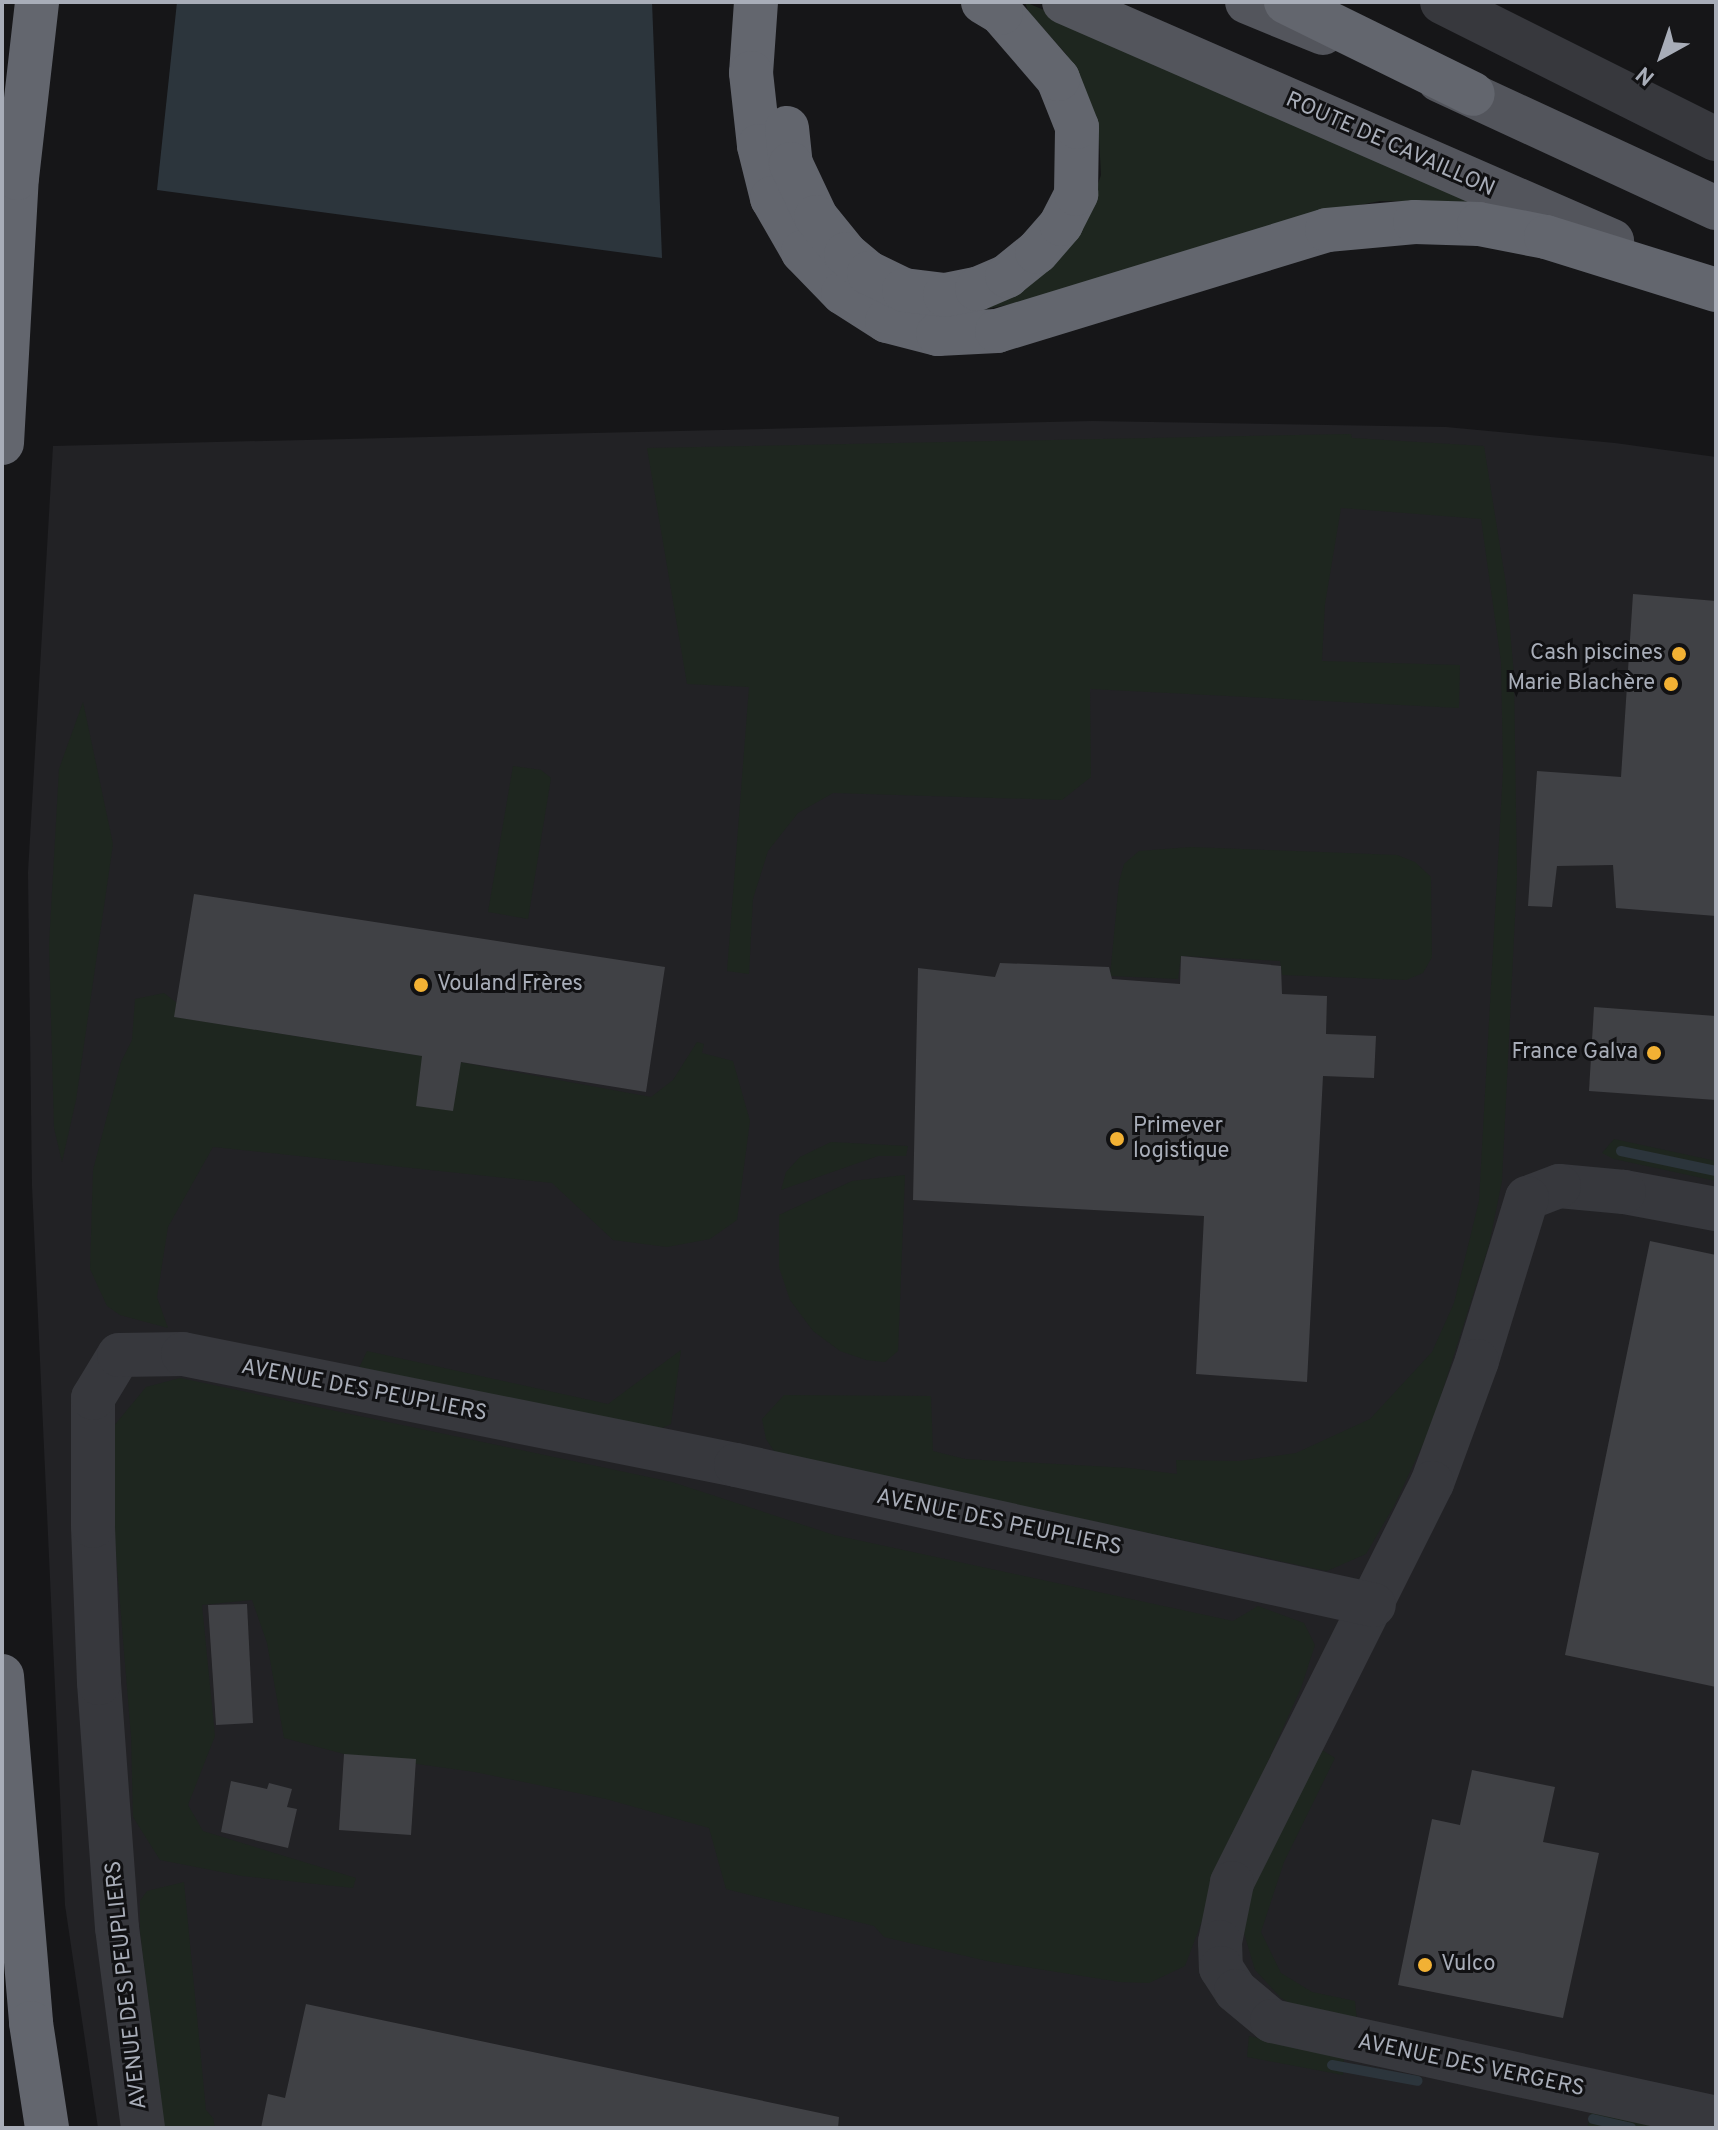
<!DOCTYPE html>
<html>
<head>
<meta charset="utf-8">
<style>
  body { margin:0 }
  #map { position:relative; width:1718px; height:2130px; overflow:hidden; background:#161618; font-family:Overpass,sans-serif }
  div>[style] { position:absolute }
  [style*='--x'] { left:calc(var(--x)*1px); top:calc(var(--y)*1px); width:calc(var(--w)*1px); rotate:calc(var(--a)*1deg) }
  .built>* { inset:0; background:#222225 }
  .green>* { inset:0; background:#1e261f }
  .water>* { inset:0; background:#2c353c }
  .stream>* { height:10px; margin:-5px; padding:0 5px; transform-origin:5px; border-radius:5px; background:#2c353c }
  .building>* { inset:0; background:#404145 }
  .minor>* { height:44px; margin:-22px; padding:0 22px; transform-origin:22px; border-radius:22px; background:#37383d }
  .major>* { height:44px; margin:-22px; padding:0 22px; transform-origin:22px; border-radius:22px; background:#53555c }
  .highway>* { height:44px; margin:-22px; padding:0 22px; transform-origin:22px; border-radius:22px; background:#63666e }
  .dots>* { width:22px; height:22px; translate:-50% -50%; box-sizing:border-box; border:4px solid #111113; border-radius:50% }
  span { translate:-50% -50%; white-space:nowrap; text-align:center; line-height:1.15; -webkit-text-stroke:6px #111113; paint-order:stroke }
  .street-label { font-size:22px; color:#a8adb8 }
  .poi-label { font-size:22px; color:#a8adb8 }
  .right { translate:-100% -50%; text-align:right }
  .left { translate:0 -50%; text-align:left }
  .frame { position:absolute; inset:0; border:4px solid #a8adb8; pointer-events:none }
  .north { position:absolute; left:1622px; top:16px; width:80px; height:80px; -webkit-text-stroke:6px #111113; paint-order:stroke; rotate:220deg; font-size:22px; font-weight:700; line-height:32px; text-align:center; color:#a8adb8 }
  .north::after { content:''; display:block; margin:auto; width:28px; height:36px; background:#a8adb8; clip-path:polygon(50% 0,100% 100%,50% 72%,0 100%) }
</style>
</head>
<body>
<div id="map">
  <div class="built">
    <i style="clip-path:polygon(1092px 421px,1446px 427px,1615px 443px,1716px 457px,1716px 2128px,98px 2128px,65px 1905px,32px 1186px,28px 872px,53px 446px)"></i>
  </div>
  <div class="green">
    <i style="clip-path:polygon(1025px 2px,1480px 194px,1484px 203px,1380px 201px,1315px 214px,1066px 293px,972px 312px,1083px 227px,1101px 175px,1098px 120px,1066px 54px,1028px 11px)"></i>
    <i style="clip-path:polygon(1351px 434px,1352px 438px,1484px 446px,1506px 584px,1514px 675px,1517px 877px,1502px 1181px,1489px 1245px,1431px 1427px,1394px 1506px,1366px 1554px,1327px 1571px,776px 1454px,766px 1439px,762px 1419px,784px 1395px,931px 1396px,933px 1451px,965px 1459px,1129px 1468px,1177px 1474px,1176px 1460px,1239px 1461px,1296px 1453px,1370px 1419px,1432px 1352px,1454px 1303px,1479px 1201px,1503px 770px,1501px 662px,1481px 519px,1341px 508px,1325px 604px,1322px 661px,1460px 665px,1459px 708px,1090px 689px,1091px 777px,1062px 800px,833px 793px,798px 813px,768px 851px,753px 899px,749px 974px,727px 971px,749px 687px,687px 684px,647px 448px)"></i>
    <i style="clip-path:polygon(83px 702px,113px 844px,76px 1100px,62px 1162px,54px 1128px,49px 945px,59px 769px)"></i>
    <i style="clip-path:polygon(513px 766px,541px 770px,551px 778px,528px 919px,488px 912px)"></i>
    <i style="clip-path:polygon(1191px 847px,1397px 855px,1415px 862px,1431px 877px,1432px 957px,1423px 973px,1406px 980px,1282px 975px,1280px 961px,1181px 956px,1178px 979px,1110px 976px,1119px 882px,1124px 864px,1139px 851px)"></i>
    <i style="clip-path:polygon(164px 993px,177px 1003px,175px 1017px,454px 1061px,651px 1097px,673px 1080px,697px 1042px,704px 1044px,702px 1053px,733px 1061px,750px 1121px,737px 1220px,710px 1239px,667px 1247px,613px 1240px,552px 1183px,213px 1147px,168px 1227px,157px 1297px,168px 1328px,120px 1315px,107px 1306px,90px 1269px,93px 1170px,121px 1062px,132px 1040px,135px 999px)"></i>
    <i style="clip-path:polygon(1614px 1139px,1716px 1161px,1716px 1181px,1614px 1159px,1602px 1153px)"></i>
    <i style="clip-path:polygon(831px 1142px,908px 1146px,906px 1156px,878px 1156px,781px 1190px,786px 1172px,800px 1157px)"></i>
    <i style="clip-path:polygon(905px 1175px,898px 1351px,885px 1362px,866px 1360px,840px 1351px,813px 1331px,790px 1300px,779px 1267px,779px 1215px,852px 1181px)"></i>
    <i style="clip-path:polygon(681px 1350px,671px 1424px,658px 1430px,358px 1370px,367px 1351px,608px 1404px)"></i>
    <i style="clip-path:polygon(180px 1378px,672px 1482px,834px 1535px,1233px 1621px,1258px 1606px,1304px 1623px,1315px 1645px,1301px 1688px,1233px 1839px,1185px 1966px,1149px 1983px,1120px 1982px,987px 1961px,884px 1937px,874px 1926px,726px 1889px,709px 1828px,606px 1799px,475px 1772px,344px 1754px,284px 1738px,267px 1643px,252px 1600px,202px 1605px,215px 1736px,188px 1805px,203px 1831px,356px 1878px,353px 1888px,242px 1876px,160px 1860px,133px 1817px,131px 1736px,112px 1507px,113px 1427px,146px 1387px)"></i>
    <i style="clip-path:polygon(1322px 1750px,1335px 1758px,1284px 1862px,1261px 1932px,1281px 1973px,1312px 1992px,1355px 2001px,1357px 2020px,1303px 2011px,1281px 1998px,1255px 1970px,1244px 1933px,1246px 1902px)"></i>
    <i style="clip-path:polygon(184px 1882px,206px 2110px,213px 2118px,215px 2128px,164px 2128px,140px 1932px,140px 1901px,147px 1891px)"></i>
    <i style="clip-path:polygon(1249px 2036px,1344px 2058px,1343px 2075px,1247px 2057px)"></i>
    <i style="clip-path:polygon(1593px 2105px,1688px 2128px,1587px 2128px)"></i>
  </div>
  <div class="water">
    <i style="clip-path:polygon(177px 2px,652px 2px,662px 258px,157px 190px)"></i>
  </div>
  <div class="stream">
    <i style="--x:1621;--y:1151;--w:97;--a:11.9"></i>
    <i style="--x:1332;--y:2065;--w:87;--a:10.5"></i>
    <i style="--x:1593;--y:2119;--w:39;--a:13"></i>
  </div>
  <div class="building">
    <i style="clip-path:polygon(1633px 594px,1716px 601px,1716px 916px,1616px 908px,1613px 865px,1557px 866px,1552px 907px,1528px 906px,1537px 771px,1621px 777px)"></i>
    <i style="clip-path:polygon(194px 894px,665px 967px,646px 1092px,461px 1062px,453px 1111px,416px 1106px,422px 1056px,174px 1017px)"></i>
    <i style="clip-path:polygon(1181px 956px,1281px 966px,1282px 994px,1327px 996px,1326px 1034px,1376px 1036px,1374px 1078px,1323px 1076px,1307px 1382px,1196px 1374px,1204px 1216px,913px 1200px,918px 968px,995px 977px,1000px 963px,1109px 967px,1112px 979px,1180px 984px)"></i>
    <i style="clip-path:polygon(1594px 1007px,1716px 1016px,1716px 1100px,1589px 1091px)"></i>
    <i style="clip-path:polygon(1650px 1241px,1716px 1255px,1716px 1687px,1565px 1655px)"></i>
    <i style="clip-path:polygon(247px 1604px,253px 1723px,216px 1725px,208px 1605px)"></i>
    <i style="clip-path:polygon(344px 1754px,416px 1759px,411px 1835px,339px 1830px)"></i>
    <i style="clip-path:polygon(1472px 1770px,1555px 1787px,1543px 1842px,1599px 1853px,1563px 2018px,1398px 1985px,1432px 1819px,1460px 1825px)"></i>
    <i style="clip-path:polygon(231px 1781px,267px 1789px,269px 1783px,292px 1789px,287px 1807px,297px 1809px,288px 1848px,221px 1832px)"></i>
    <i style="clip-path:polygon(306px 2004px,839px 2117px,838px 2128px,261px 2128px,268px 2094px,285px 2098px)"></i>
  </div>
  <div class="minor">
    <i style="--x:1442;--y:2;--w:306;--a:26.6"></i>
    <i style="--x:1716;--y:1209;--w:94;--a:-169.5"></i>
    <i style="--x:1624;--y:1192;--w:65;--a:-174.7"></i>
    <i style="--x:1559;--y:1186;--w:34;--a:159"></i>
    <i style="--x:1527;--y:1198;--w:170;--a:107.1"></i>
    <i style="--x:1477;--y:1361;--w:130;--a:110.2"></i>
    <i style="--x:1432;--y:1483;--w:447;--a:116.6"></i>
    <i style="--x:1232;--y:1883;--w:60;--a:101.5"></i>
    <i style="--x:1220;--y:1942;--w:26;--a:88"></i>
    <i style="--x:1221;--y:1968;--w:27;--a:57"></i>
    <i style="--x:1236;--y:1991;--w:47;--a:39.8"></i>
    <i style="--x:1272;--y:2021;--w:454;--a:12.3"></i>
    <i style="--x:143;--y:2128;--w:202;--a:-97.4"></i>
    <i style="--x:117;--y:1928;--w:246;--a:-94.2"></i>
    <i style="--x:99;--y:1683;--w:157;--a:-92.2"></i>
    <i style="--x:93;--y:1526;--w:128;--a:-90"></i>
    <i style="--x:93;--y:1398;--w:50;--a:-58.8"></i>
    <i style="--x:119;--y:1355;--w:64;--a:-0.9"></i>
    <i style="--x:183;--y:1354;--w:564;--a:11.35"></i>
    <i style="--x:736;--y:1465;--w:653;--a:12.38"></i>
  </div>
  <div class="major">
    <i style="--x:1064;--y:2;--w:598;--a:23.56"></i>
    <i style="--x:1247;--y:2;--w:82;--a:22.2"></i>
    <i style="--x:1439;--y:80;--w:305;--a:24.8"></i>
  </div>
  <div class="highway">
    <i style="--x:756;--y:2;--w:71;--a:94"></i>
    <i style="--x:751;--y:73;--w:73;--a:83.7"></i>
    <i style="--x:759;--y:146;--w:54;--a:76"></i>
    <i style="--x:772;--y:198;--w:62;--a:60.1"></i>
    <i style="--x:803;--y:252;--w:57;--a:45.7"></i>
    <i style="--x:843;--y:293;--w:52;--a:32.5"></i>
    <i style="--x:887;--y:321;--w:53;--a:14.3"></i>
    <i style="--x:938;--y:334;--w:59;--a:-2.9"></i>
    <i style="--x:997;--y:331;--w:345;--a:-17"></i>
    <i style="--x:1327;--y:230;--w:88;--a:-5.2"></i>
    <i style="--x:1415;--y:222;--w:64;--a:1.8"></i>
    <i style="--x:1479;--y:224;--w:68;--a:11"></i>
    <i style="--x:1546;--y:237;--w:178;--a:17.3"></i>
    <i style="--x:1286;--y:2;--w:208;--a:26.2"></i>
    <i style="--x:787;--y:128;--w:36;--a:84"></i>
    <i style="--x:791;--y:164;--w:59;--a:64.7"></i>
    <i style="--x:816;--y:217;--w:48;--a:51"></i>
    <i style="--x:846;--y:254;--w:30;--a:40"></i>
    <i style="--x:869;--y:273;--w:39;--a:26"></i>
    <i style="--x:904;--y:290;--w:41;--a:7"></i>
    <i style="--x:945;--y:295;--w:33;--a:-11"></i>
    <i style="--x:977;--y:289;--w:33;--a:-23"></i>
    <i style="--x:1007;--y:276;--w:38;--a:-39"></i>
    <i style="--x:1037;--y:252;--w:37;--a:-49"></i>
    <i style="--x:1061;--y:224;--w:34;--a:-63"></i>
    <i style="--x:1076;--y:194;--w:67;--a:-89.1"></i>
    <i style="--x:1077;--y:127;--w:52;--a:-111.6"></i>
    <i style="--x:1058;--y:79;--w:87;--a:-130.8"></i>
    <i style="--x:1001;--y:13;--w:21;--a:-149"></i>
    <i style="--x:2;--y:443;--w:265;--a:-86.8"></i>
    <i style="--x:17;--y:178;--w:177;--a:-83.5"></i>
    <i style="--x:2;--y:1676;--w:348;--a:85.2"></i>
    <i style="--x:31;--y:2023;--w:106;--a:81.3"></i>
  </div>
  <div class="dots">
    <i style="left:1679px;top:654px;background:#f2b134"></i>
    <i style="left:1671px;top:684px;background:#f2b134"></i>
    <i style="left:421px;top:985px;background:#f2b134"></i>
    <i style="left:1654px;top:1053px;background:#f2b134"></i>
    <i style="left:1117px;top:1139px;background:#f2b134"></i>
    <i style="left:1425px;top:1965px;background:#f2b134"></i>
  </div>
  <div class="street-label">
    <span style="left:1390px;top:145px;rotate:24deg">ROUTE DE CAVAILLON</span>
    <span style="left:364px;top:1391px;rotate:11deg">AVENUE DES PEUPLIERS</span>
    <span style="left:999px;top:1523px;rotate:12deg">AVENUE DES PEUPLIERS</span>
    <span style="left:127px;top:1985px;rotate:-96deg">AVENUE DES PEUPLIERS</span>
    <span style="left:1471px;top:2066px;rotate:12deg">AVENUE DES VERGERS</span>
  </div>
  <div class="poi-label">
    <span class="right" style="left:1663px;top:654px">Cash piscines</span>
    <span class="right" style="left:1655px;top:684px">Marie Blachère</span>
    <span class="left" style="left:437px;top:985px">Vouland Frères</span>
    <span class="right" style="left:1638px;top:1053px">France Galva</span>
    <span class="left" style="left:1133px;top:1139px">Primever<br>logistique</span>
    <span class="left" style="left:1441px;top:1965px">Vulco</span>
  </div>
  <div class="frame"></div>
  <div class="north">N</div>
</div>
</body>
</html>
